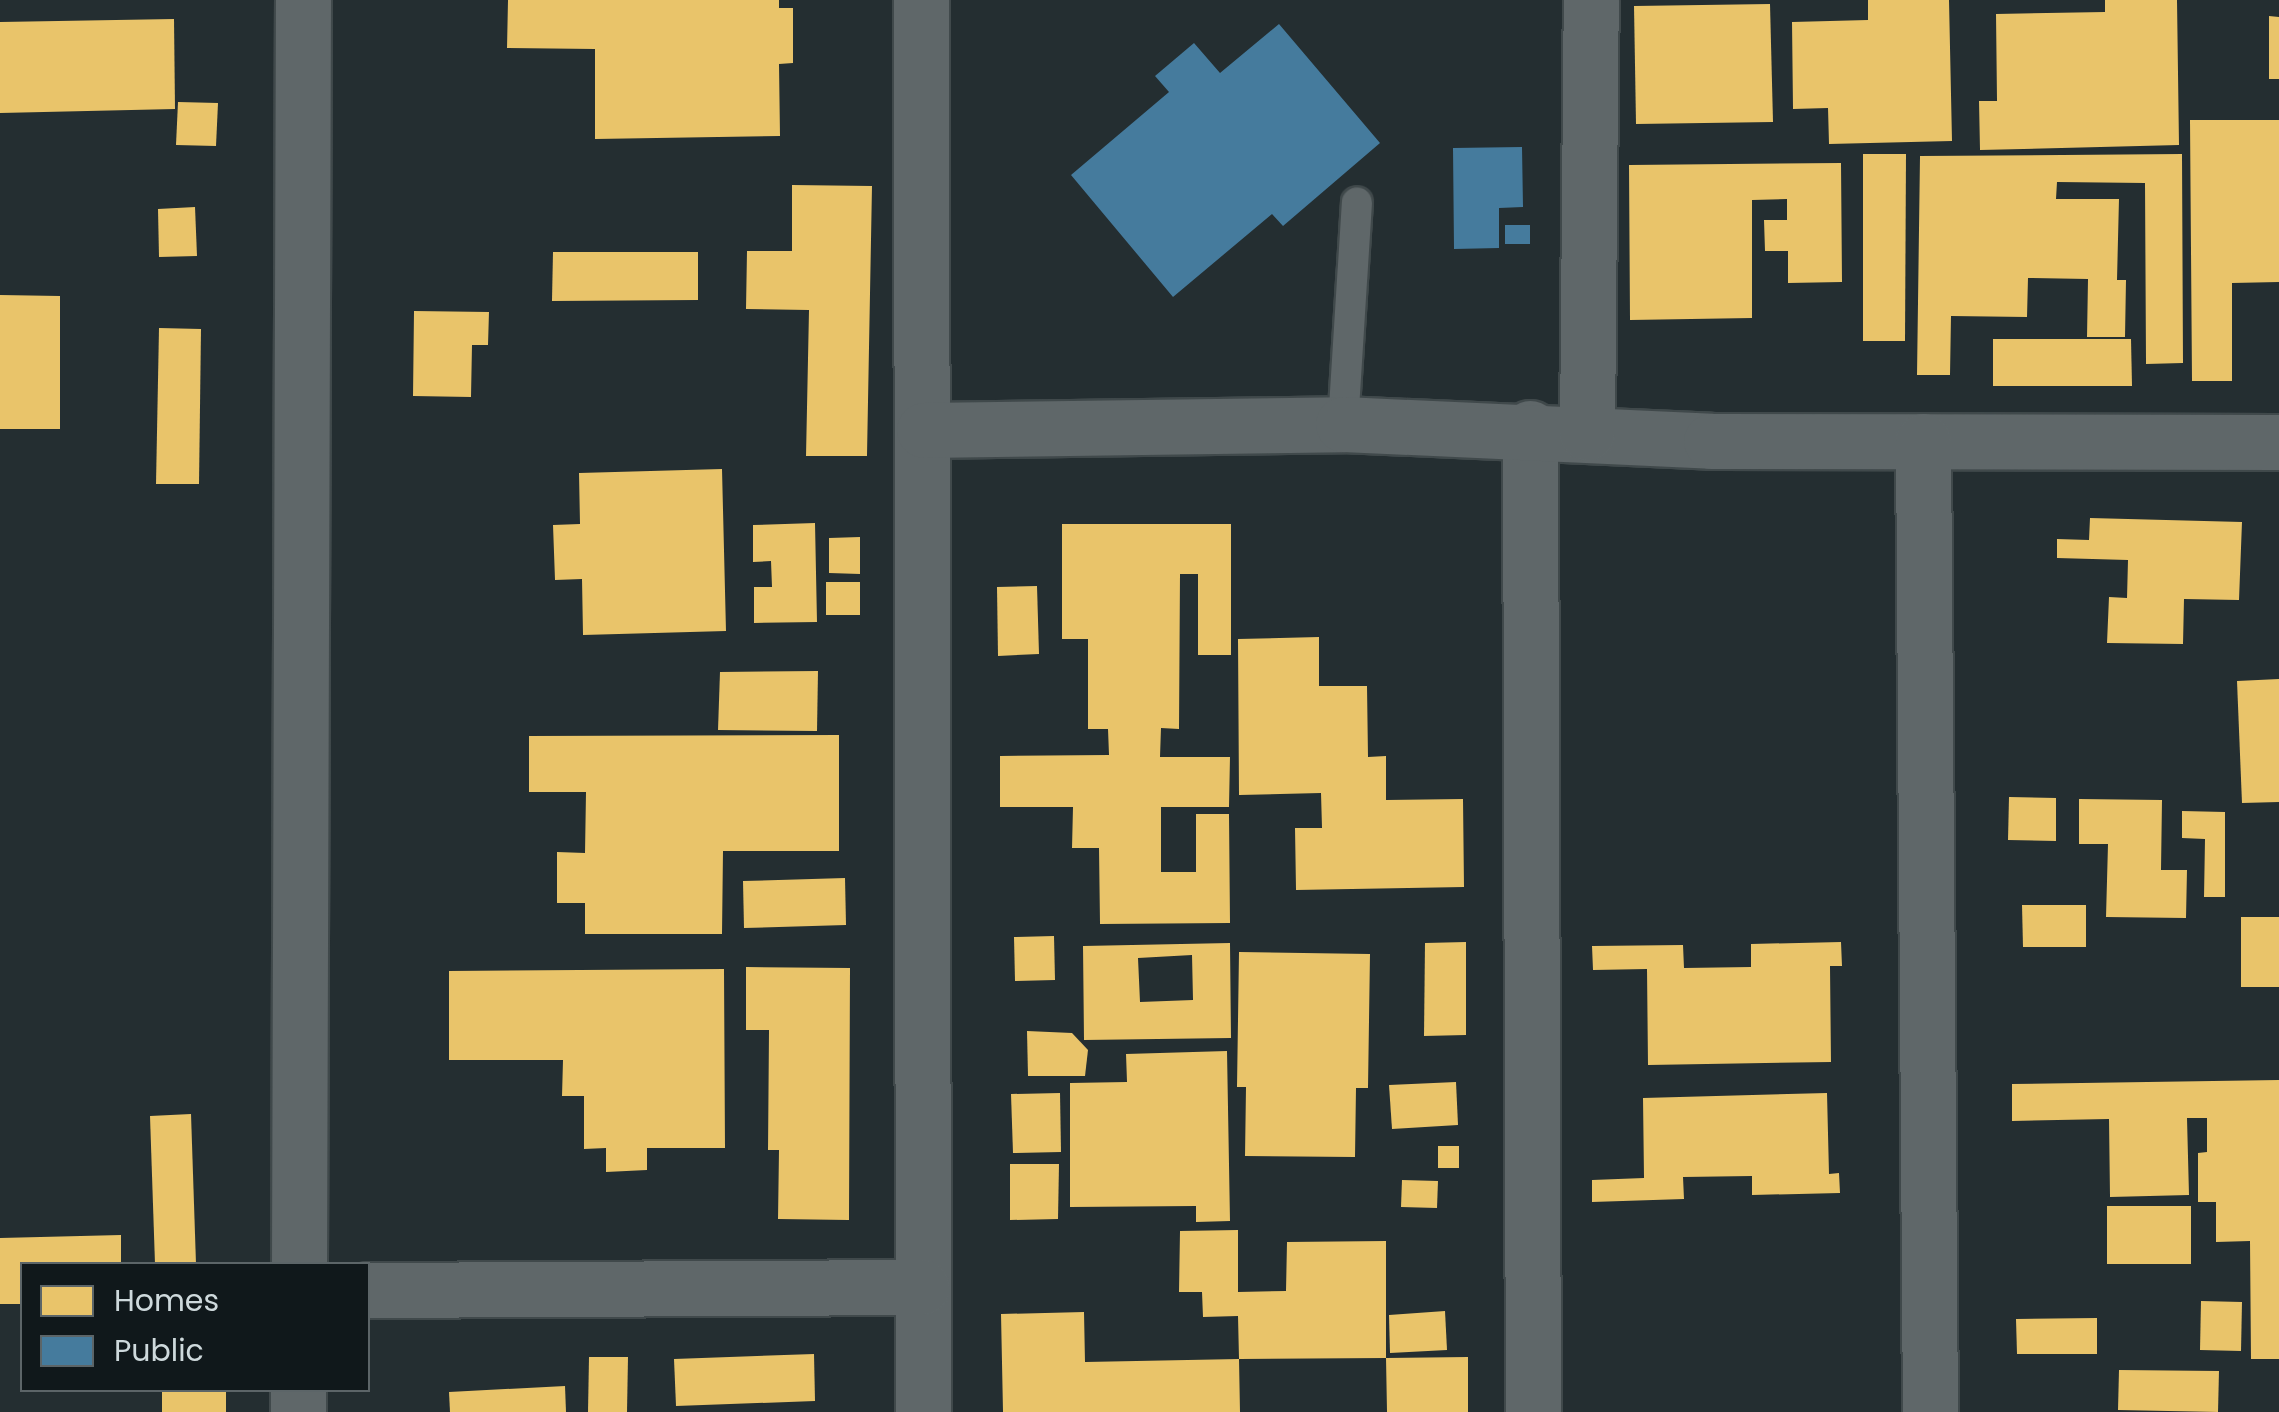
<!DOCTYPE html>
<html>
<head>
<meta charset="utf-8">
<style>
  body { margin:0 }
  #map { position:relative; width:2279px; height:1412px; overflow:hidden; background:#242e31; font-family:Poppins,sans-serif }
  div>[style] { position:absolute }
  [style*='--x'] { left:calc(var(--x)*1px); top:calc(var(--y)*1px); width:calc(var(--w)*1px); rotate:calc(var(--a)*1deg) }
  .homes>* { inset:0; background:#e9c46a }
  .public>* { inset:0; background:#457b9d }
  .roads { filter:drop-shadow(2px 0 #40494b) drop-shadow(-2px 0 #40494b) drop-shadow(0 2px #40494b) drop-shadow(0 -2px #40494b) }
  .service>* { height:30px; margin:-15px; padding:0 15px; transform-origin:15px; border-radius:15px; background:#5f6769 }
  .minor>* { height:55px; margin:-27.5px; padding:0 27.5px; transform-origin:27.5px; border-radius:27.5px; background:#5f6769 }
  span { translate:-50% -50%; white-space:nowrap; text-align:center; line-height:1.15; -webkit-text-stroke:10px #10181b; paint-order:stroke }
  .legend { position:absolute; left:20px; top:1262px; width:350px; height:130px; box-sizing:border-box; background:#10181b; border:2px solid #5c6568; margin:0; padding:12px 18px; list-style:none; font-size:30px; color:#ced9dc }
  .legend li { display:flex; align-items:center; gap:20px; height:50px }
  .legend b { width:50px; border:2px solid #5c6568 }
</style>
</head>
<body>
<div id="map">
  <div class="homes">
    <i style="clip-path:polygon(508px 0,779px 0,779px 8px,793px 8px,793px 63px,779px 64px,780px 136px,595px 139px,595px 49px,507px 48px)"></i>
    <i style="clip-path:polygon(1868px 0,1949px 0,1952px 141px,1829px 144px,1828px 108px,1793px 109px,1792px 22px,1868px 20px)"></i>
    <i style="clip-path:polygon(2105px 0,2177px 0,2179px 145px,1980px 150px,1979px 101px,1997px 101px,1996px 14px,2105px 12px)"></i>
    <i style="clip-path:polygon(1770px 4px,1773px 122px,1636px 124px,1634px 6px)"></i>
    <i style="clip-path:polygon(2269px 16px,2279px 17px,2279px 79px,2269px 79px)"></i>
    <i style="clip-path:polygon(174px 19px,175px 109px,0 113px,0 22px)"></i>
    <i style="clip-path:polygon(178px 102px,218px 103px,216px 146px,176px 145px)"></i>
    <i style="clip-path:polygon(2190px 120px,2279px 120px,2279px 282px,2232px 283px,2232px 381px,2192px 381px)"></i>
    <i style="clip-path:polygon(1863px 154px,1906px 154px,1905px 341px,1863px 341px)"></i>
    <i style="clip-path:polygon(2182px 154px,2183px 363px,2146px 364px,2145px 183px,2057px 182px,2056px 199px,2119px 199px,2117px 280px,2126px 280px,2125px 337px,2087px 337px,2088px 279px,2028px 278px,2027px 317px,1951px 316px,1950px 375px,1917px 375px,1920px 156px)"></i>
    <i style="clip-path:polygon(1841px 163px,1842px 282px,1788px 283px,1788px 251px,1765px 251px,1764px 220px,1787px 220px,1787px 199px,1752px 200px,1752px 318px,1630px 320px,1629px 165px)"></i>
    <i style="clip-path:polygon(792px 185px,872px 186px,867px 456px,806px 456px,809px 310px,746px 309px,747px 251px,792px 251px)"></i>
    <i style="clip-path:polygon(195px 207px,197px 256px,159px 257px,158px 209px)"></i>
    <i style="clip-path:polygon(553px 252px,698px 252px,698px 300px,552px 301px)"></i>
    <i style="clip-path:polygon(0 295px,60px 296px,60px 429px,0 429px)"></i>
    <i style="clip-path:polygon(414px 311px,489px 312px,488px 345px,472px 345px,471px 397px,413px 396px)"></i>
    <i style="clip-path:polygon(159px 328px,201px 329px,199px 484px,156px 484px)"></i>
    <i style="clip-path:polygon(1993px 339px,2131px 339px,2132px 386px,1993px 386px)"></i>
    <i style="clip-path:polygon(722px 469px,726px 631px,583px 635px,582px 579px,555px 580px,553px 525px,580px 524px,579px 473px)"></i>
    <i style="clip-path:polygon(2090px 518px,2242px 522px,2239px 600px,2184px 599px,2183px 644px,2107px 643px,2109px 597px,2127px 598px,2128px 560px,2057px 558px,2057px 539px,2089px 540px)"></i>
    <i style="clip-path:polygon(815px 523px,817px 622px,754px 623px,754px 587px,772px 587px,771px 561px,753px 562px,753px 525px)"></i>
    <i style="clip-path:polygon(1062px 524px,1231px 524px,1231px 655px,1198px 655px,1198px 574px,1180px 574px,1179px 729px,1161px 728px,1160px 757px,1230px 757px,1229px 807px,1161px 807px,1161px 872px,1196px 872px,1196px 814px,1229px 814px,1230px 923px,1100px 924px,1099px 848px,1072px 848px,1073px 807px,1000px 807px,1000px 756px,1109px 755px,1108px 729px,1088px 729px,1088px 639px,1062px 639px)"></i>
    <i style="clip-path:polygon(860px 537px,860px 574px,829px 573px,829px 538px)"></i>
    <i style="clip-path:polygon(826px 582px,860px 582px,860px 615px,826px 615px)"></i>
    <i style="clip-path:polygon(1037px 586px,1039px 654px,998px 656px,997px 587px)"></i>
    <i style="clip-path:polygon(1319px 637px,1319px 686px,1367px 686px,1368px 757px,1386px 756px,1386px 800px,1463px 799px,1464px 887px,1296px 890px,1295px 828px,1322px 828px,1321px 793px,1239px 795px,1238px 639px)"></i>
    <i style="clip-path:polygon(818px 671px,817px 731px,718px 730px,720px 672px)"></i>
    <i style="clip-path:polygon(2279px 679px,2279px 802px,2242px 803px,2237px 681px)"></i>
    <i style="clip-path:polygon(839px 735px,839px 851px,723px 851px,722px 934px,585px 934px,585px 903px,557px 903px,557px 852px,585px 853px,586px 792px,529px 792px,529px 736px)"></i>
    <i style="clip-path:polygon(2009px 797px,2056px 798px,2056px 841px,2008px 840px)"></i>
    <i style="clip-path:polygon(2079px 799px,2162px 800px,2161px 870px,2187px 870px,2186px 918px,2106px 917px,2108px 844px,2079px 844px)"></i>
    <i style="clip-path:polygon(2182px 811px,2225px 812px,2225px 897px,2204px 897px,2205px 839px,2182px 838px)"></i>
    <i style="clip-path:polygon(845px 878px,846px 925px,744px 928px,743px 881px)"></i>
    <i style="clip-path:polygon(2022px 905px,2086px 905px,2086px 947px,2023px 947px)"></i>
    <i style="clip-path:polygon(2241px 917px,2279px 917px,2279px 987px,2241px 987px)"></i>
    <i style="clip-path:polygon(1054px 936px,1055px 980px,1015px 981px,1014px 937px)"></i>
    <i style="clip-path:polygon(1466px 942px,1466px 1035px,1424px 1036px,1425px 943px)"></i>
    <i style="clip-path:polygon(1841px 942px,1842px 966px,1830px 966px,1831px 1062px,1648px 1065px,1647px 969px,1593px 970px,1592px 946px,1683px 945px,1684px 968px,1751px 967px,1751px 944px)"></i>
    <i style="clip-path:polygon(evenodd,1230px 943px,1231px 1038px,1084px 1040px,1083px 946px,1230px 943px,1192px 955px,1193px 1000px,1140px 1002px,1138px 958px,1192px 955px)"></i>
    <i style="clip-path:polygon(1239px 952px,1370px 954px,1368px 1088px,1356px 1088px,1355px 1157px,1245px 1156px,1246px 1087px,1237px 1087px)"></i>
    <i style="clip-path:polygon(746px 967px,850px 968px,849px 1220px,778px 1219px,779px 1150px,768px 1150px,769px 1030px,746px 1030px)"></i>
    <i style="clip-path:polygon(724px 969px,725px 1148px,647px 1148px,647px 1170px,606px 1172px,606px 1148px,584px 1149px,584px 1096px,562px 1096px,563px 1060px,449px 1060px,449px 971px)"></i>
    <i style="clip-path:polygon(1027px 1031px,1072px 1033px,1088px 1050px,1085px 1076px,1028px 1076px)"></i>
    <i style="clip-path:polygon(1227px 1051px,1230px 1221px,1196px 1222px,1196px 1206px,1070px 1207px,1070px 1083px,1127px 1082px,1126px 1054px)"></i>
    <i style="clip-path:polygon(2279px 1080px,2279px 1359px,2251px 1359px,2250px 1241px,2216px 1242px,2216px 1202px,2198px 1202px,2198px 1153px,2207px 1152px,2207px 1118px,2187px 1118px,2189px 1195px,2110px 1197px,2109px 1119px,2012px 1121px,2012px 1084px)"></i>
    <i style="clip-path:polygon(1456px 1082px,1458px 1125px,1392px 1129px,1389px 1085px)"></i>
    <i style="clip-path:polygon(1060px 1093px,1061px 1152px,1013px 1153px,1011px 1094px)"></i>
    <i style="clip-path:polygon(1827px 1093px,1829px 1174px,1839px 1173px,1840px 1193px,1752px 1195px,1752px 1176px,1683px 1177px,1684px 1199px,1592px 1202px,1592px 1180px,1644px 1178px,1643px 1098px)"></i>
    <i style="clip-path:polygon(191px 1114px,196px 1264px,155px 1264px,150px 1116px)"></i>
    <i style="clip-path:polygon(1438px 1146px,1459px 1146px,1459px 1168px,1438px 1168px)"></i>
    <i style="clip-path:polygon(1010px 1164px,1059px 1164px,1058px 1219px,1010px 1220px)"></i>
    <i style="clip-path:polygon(1402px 1180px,1438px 1181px,1437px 1208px,1401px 1207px)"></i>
    <i style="clip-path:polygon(2107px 1206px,2191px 1206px,2191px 1264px,2107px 1264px)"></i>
    <i style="clip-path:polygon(1238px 1230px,1238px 1292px,1286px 1291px,1287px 1242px,1386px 1241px,1386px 1358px,1468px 1357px,1468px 1412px,1387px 1412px,1386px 1358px,1239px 1359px,1238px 1316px,1203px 1317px,1202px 1292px,1179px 1292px,1180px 1231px)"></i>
    <i style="clip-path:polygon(121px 1235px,121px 1264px,22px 1264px,22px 1304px,0 1304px,0 1238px)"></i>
    <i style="clip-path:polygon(2201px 1301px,2242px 1302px,2241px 1351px,2200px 1350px)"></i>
    <i style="clip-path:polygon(1445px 1311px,1447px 1350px,1390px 1353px,1389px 1315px)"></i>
    <i style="clip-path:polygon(1084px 1312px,1085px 1362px,1239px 1359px,1240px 1412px,1003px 1412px,1001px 1314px)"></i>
    <i style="clip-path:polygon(2097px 1318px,2097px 1354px,2017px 1354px,2016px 1319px)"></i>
    <i style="clip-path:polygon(814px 1354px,815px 1401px,676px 1406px,674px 1359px)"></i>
    <i style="clip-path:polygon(589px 1357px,628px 1357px,627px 1412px,588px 1412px)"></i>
    <i style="clip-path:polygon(2119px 1370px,2219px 1371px,2218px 1412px,2118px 1410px)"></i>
    <i style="clip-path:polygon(565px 1386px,566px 1412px,450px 1412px,449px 1392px)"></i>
    <i style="clip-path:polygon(162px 1390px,226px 1390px,226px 1412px,162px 1412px)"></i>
  </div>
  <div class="public">
    <i style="clip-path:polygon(1279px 24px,1380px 143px,1283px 226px,1272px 214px,1173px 297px,1071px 175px,1169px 92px,1155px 76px,1194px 43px,1220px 73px)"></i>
    <i style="clip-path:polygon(1522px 147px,1523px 207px,1499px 208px,1499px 248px,1454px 249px,1453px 148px)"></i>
    <i style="clip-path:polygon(1505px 225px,1530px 225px,1530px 244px,1505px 244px)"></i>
  </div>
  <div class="roads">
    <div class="service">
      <i style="--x:1343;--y:424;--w:222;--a:-86.4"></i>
    </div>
    <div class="minor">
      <i style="--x:921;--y:0;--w:1412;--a:89.92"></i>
      <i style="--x:1530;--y:428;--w:984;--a:89.83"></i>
      <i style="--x:924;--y:430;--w:419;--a:-0.8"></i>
      <i style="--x:1343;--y:424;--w:368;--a:2.6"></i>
      <i style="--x:1711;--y:441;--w:568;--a:0.1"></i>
      <i style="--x:1587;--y:433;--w:433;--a:-89.5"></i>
      <i style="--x:1923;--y:441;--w:971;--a:89.59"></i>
      <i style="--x:299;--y:1264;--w:1264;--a:-89.82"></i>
      <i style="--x:368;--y:1290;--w:554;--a:-0.31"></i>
      <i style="--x:298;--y:1412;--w:22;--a:-90"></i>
    </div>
  </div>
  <ul class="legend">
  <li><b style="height:28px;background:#e9c46a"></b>Homes</li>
  <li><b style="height:28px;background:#457b9d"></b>Public</li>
  </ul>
</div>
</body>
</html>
